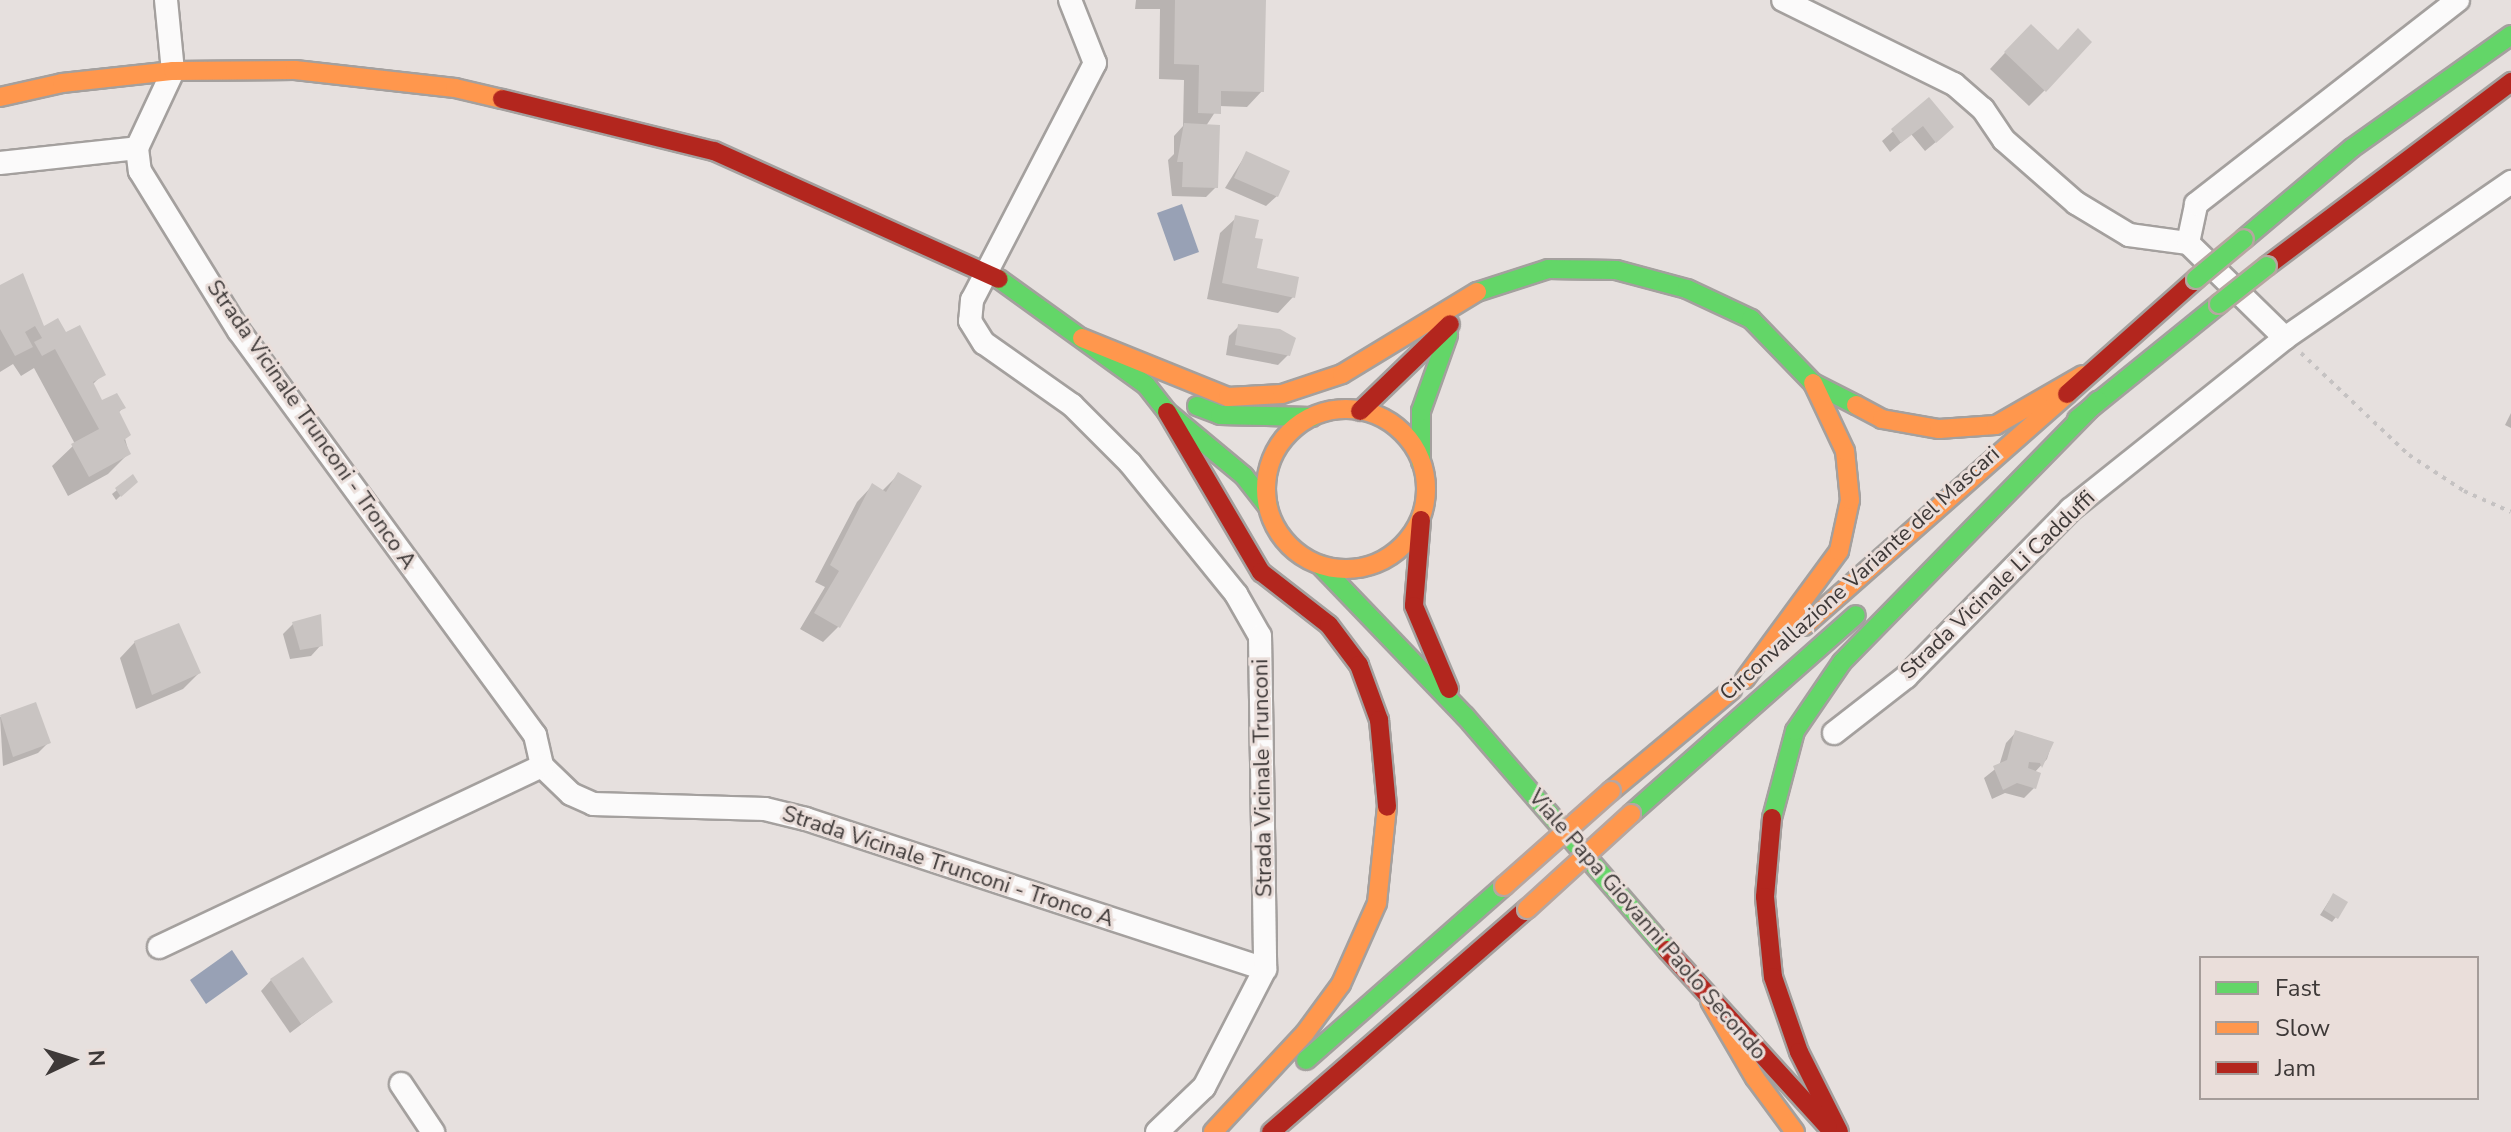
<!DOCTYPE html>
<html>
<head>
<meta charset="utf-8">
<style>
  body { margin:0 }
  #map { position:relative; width:2511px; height:1132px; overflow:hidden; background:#e6e0de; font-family:"Nunito Sans",sans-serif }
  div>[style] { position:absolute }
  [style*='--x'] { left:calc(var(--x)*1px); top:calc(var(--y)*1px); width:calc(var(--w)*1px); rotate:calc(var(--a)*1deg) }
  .water>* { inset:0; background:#98a1b5 }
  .shadow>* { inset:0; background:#0003 }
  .building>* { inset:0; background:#c9c4c2 }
  .path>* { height:4px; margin-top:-2px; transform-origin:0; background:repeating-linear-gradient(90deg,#c5c2c2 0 4px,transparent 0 10px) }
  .roads { filter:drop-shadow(2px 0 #a4a09e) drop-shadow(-2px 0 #a4a09e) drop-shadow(0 2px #a4a09e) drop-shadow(0 -2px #a4a09e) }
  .street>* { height:22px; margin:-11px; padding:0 11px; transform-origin:11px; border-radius:11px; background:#fbfafa }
  .fast>* { height:18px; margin:-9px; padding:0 9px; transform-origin:9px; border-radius:9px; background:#63d668 }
  .slow>* { height:18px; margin:-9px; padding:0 9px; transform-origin:9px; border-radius:9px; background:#ff974d }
  .slow>.ring { margin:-9px; padding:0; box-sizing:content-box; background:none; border:18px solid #ff974d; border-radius:50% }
  .jam>* { height:18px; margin:-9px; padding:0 9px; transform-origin:9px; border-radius:9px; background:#b3261e }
  .bridges { filter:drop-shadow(2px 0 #b6a6a0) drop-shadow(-2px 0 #b6a6a0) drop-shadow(0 2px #b6a6a0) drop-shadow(0 -2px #b6a6a0) }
  .fast-bridge>* { height:18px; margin:-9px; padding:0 9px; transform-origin:9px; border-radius:9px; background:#63d668 }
  .slow-bridge>* { height:18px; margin:-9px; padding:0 9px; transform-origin:9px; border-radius:9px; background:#ff974d }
  span { translate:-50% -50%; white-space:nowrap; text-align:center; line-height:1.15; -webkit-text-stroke:6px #eadeda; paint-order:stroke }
  .street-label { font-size:22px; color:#3e3938 }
  .legend { position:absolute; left:2199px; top:956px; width:280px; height:144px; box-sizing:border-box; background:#eadeda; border:2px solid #a59c99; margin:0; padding:10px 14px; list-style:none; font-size:24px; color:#3e3938 }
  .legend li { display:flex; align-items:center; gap:16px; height:40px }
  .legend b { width:40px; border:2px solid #a59c99 }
  .north { position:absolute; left:32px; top:1020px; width:80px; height:80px; -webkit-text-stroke:6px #eadeda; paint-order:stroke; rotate:86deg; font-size:22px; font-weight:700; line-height:32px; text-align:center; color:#3e3938 }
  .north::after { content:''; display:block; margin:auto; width:28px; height:36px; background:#3e3938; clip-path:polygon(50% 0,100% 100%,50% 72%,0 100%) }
</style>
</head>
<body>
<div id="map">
  <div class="water">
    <i style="clip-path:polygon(1182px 204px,1199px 252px,1174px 261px,1157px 213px)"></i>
    <i style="clip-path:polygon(232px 950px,248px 974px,206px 1004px,190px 980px)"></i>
  </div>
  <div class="shadow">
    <i style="clip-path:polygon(1136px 0,1264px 0,1262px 91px,1247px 107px,1219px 106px,1206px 126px,1216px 187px,1206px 197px,1172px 196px,1168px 160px,1174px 154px,1174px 136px,1183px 126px,1184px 80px,1159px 79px,1160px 9px,1135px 9px)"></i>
    <i style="clip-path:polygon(2015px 42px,2045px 90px,2029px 106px,1990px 69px)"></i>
    <i style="clip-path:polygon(1929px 100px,1942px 137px,1925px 151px,1911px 134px,1890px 152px,1882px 141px)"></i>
    <i style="clip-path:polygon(1246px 154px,1277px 196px,1266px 206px,1225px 188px)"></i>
    <i style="clip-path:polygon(1236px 218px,1255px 270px,1293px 297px,1278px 313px,1207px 299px,1220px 233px)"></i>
    <i style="clip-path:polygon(0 288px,43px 329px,65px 334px,103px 374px,92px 385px,102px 403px,123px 408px,118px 413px,129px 453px,108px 474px,68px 496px,52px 466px,75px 444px,34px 368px,21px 376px,13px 364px,0 372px)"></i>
    <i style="clip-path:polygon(1239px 326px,1288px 355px,1278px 365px,1226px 355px,1229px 336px)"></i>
    <i style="clip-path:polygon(2511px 413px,2511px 428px,2505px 425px)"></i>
    <i style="clip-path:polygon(898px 475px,838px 627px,823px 642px,800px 629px,825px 587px,815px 582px,857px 502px,872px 486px,882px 491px)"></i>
    <i style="clip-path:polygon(136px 481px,116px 500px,112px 494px,117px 490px)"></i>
    <i style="clip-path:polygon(293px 624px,321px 645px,311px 656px,290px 659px,283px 634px)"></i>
    <i style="clip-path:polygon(135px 642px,199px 673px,183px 689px,136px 709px,120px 658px)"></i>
    <i style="clip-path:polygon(34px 704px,49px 742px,38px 753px,3px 766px,0 717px)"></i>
    <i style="clip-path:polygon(2016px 732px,2052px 743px,2047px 759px,2034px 773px,2034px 788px,2024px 798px,2005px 793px,1992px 799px,1984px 778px,1999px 766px,2006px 743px)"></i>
    <i style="clip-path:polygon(2329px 901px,2336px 917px,2332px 922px,2320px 915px)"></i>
    <i style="clip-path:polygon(271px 980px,331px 1002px,290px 1033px,261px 991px)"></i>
  </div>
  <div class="building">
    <i style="clip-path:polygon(1175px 0,1266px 0,1264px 92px,1221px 91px,1221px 114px,1198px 113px,1199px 65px,1174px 64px)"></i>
    <i style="clip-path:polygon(2031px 24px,2058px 50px,2078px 28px,2092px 42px,2046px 92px,2004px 52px)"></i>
    <i style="clip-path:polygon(1929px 97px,1954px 127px,1936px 143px,1923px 126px,1901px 143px,1891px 129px)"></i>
    <i style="clip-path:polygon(1184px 123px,1220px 125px,1218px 188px,1182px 187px,1183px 162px,1177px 162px)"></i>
    <i style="clip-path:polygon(1246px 151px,1290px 171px,1278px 197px,1234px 178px)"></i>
    <i style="clip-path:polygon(1235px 215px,1259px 220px,1255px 238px,1263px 239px,1257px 268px,1299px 277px,1295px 298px,1222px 283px)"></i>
    <i style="clip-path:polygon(23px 273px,44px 326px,58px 318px,66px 332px,80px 325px,106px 375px,93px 382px,102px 400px,117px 393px,126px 408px,119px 411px,131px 435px,124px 440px,131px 454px,89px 477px,71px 444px,99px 429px,55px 349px,42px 356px,34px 342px,42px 338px,35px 326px,25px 332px,33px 347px,15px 356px,0 329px,0 285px)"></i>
    <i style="clip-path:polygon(1238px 324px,1280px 329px,1296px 338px,1290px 356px,1235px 345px)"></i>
    <i style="clip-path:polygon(898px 472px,922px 486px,840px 628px,814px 613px,839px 571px,830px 565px,872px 483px,886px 492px)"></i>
    <i style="clip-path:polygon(133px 474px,138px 482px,121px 497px,115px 488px)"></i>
    <i style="clip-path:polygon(321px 614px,323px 646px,300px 650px,292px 622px)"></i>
    <i style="clip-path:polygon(179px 623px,201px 673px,152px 695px,134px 641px)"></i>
    <i style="clip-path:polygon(36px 702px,51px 743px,13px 757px,0 715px)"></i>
    <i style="clip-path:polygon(2015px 730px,2054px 742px,2042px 768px,2040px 763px,2029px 762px,2028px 768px,2041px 773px,2036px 789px,2017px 783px,2003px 790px,1993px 766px,2007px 760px)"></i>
    <i style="clip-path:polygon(2333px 893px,2348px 902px,2338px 919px,2324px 910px)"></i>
    <i style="clip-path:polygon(303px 957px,333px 1002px,301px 1024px,270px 979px)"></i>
  </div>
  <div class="path">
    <i style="--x:2301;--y:353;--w:149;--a:43.4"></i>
    <i style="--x:2409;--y:455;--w:66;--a:33.2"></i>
    <i style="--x:2464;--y:491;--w:51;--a:24.1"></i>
  </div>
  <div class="roads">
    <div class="street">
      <i style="--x:166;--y:0;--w:71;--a:84.4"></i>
      <i style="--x:173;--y:71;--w:85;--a:115.1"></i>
      <i style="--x:137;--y:148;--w:23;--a:83"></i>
      <i style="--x:140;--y:171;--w:188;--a:58.3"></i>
      <i style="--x:239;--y:331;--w:501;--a:53.77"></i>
      <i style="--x:535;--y:735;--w:32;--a:77"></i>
      <i style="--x:542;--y:766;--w:40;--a:44"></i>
      <i style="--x:571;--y:794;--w:24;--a:24"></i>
      <i style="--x:593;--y:804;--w:172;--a:1.7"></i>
      <i style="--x:765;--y:809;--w:42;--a:13.7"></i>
      <i style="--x:806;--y:819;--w:483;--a:18.1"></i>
      <i style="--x:1070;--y:0;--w:68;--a:68.4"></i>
      <i style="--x:1095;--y:63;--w:267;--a:117.4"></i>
      <i style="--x:972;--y:300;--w:21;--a:95"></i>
      <i style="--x:970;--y:321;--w:26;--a:58"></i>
      <i style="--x:984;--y:343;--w:108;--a:35.2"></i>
      <i style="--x:1072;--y:405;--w:82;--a:45"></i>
      <i style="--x:1130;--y:463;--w:169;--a:51"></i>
      <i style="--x:1236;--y:594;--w:48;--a:60.3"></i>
      <i style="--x:1260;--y:636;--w:333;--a:89.1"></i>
      <i style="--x:1265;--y:969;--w:133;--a:117.3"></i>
      <i style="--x:1204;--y:1087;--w:65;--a:136.2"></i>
      <i style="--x:1783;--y:0;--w:191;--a:26.2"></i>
      <i style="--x:1954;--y:84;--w:38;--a:41"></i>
      <i style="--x:1983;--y:109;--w:37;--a:56"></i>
      <i style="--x:2004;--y:140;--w:96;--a:41.2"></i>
      <i style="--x:2076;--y:203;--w:62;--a:31.1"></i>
      <i style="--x:2129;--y:235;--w:60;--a:7.7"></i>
      <i style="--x:2188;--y:243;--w:136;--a:44.4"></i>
      <i style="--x:0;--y:163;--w:138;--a:-6.2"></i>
      <i style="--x:2188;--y:243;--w:40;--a:-78"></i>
      <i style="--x:2196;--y:204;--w:332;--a:-37.9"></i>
      <i style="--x:1834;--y:733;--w:91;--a:-37.9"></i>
      <i style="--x:1906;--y:677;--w:235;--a:-45.5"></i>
      <i style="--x:2071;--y:509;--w:274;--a:-38.6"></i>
      <i style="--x:2285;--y:338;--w:275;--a:-34.6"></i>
      <i style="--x:159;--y:947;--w:424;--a:-25.3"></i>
      <i style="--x:401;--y:1084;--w:58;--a:56.3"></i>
    </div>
    <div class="fast">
      <i style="--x:2244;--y:239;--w:141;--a:-40.1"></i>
      <i style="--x:2352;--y:148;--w:195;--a:-35.4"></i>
      <i style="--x:999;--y:279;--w:181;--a:35.8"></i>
      <i style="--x:1146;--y:385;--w:34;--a:52"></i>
      <i style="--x:1167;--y:412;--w:100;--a:39.7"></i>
      <i style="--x:1244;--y:476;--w:39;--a:52"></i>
      <i style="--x:1477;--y:292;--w:75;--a:-17.9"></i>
      <i style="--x:1548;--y:269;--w:68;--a:0.8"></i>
      <i style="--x:1616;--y:270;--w:73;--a:15"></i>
      <i style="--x:1687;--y:289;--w:71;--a:25.1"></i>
      <i style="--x:1751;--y:319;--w:89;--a:45.9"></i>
      <i style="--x:1813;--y:383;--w:48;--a:27.1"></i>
      <i style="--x:1197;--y:406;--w:25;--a:21"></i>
      <i style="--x:1220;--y:415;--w:92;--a:1.2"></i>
      <i style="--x:2077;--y:419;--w:183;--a:-39"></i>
      <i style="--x:1421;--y:462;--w:51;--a:-90"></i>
      <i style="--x:1421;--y:411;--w:81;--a:-70.4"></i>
      <i style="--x:1320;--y:565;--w:209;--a:46.2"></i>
      <i style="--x:1465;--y:716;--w:309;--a:49.2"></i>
      <i style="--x:1631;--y:814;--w:300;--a:-41.5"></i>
      <i style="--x:1772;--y:818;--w:90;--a:-75.2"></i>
      <i style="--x:1795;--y:731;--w:83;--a:-55.7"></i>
      <i style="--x:1842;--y:662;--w:366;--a:-45.6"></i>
      <i style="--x:1306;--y:1060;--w:264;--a:-41.3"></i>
    </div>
    <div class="slow">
      <i style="--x:0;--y:97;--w:64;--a:-12.7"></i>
      <i style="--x:62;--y:83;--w:112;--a:-6.2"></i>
      <i style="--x:173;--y:71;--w:122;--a:-0.5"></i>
      <i style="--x:295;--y:70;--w:161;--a:6.4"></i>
      <i style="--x:455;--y:88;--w:48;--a:13.2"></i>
      <i style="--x:1082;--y:338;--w:157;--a:22"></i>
      <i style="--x:1228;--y:397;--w:54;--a:-3.2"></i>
      <i style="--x:1282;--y:394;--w:63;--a:-18.4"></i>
      <i style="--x:1342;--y:374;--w:158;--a:-31.3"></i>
      <i style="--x:1856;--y:405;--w:30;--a:28"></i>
      <i style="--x:1882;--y:419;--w:58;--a:10"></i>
      <i style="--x:1939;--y:429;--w:57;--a:-4"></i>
      <i style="--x:1996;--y:425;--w:100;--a:-29.9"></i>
      <i class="ring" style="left:1266px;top:409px;width:142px;height:142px"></i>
      <i style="--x:1804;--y:626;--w:351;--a:-41.4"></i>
      <i style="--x:1745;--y:679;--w:159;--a:-53.7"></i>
      <i style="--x:1839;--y:551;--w:52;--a:-77.8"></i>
      <i style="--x:1850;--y:500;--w:49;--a:-95.8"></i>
      <i style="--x:1845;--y:451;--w:75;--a:-115.2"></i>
      <i style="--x:1611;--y:791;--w:158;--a:-39.9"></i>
      <i style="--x:1710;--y:1001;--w:89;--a:59.7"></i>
      <i style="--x:1755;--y:1078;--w:67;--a:53.5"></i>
      <i style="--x:1213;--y:1132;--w:135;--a:-47.1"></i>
      <i style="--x:1305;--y:1033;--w:61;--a:-53.7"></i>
      <i style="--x:1341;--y:984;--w:89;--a:-66"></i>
      <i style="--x:1377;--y:903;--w:97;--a:-84.1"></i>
    </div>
    <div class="jam">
      <i style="--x:502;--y:99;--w:218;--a:13.8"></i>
      <i style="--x:714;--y:151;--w:312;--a:24.2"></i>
      <i style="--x:2267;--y:266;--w:306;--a:-37"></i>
      <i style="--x:2067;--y:394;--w:173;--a:-41.7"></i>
      <i style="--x:1360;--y:411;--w:125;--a:-44"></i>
      <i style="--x:1167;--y:412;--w:186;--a:59.6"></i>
      <i style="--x:1261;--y:572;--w:86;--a:37.9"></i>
      <i style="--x:1329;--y:625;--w:50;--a:53.1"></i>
      <i style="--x:1359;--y:665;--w:59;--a:70"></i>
      <i style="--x:1379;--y:720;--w:87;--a:84.7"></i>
      <i style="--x:1421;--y:520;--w:86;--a:94.7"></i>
      <i style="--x:1414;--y:606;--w:90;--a:67.1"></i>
      <i style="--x:1772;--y:818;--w:79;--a:95.1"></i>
      <i style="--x:1765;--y:897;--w:80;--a:84.3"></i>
      <i style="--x:1773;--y:977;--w:79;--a:70.9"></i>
      <i style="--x:1799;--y:1052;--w:89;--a:63.4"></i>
      <i style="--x:1667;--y:950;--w:239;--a:47.7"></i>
      <i style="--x:1271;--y:1132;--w:340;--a:-41.1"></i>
    </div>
  </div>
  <div class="bridges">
    <div class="fast-bridge">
      <i style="--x:2196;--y:279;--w:62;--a:-39.8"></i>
      <i style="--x:2219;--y:304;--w:61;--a:-38.4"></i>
    </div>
    <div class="slow-bridge">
      <i style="--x:1504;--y:886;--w:143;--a:-41.6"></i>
      <i style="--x:1527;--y:909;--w:141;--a:-42.4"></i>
    </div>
  </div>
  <div class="street-label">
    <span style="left:311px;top:425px;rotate:55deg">Strada Vicinale Trunconi - Tronco A</span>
    <span style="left:1860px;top:574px;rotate:-42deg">Circonvallazione Variante del Mascari</span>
    <span style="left:1998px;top:585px;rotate:-44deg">Strada Vicinale Li Cadduffi</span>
    <span style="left:1263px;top:778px;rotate:-91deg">Strada Vicinale Trunconi</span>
    <span style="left:948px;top:867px;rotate:18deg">Strada Vicinale Trunconi - Tronco A</span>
    <span style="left:1647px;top:925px;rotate:49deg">Viale Papa Giovanni Paolo Secondo</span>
  </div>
  <ul class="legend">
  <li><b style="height:10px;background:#63d668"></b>Fast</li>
  <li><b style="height:10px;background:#ff974d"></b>Slow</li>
  <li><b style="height:10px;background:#b3261e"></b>Jam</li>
  </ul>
  <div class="north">N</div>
</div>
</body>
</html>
